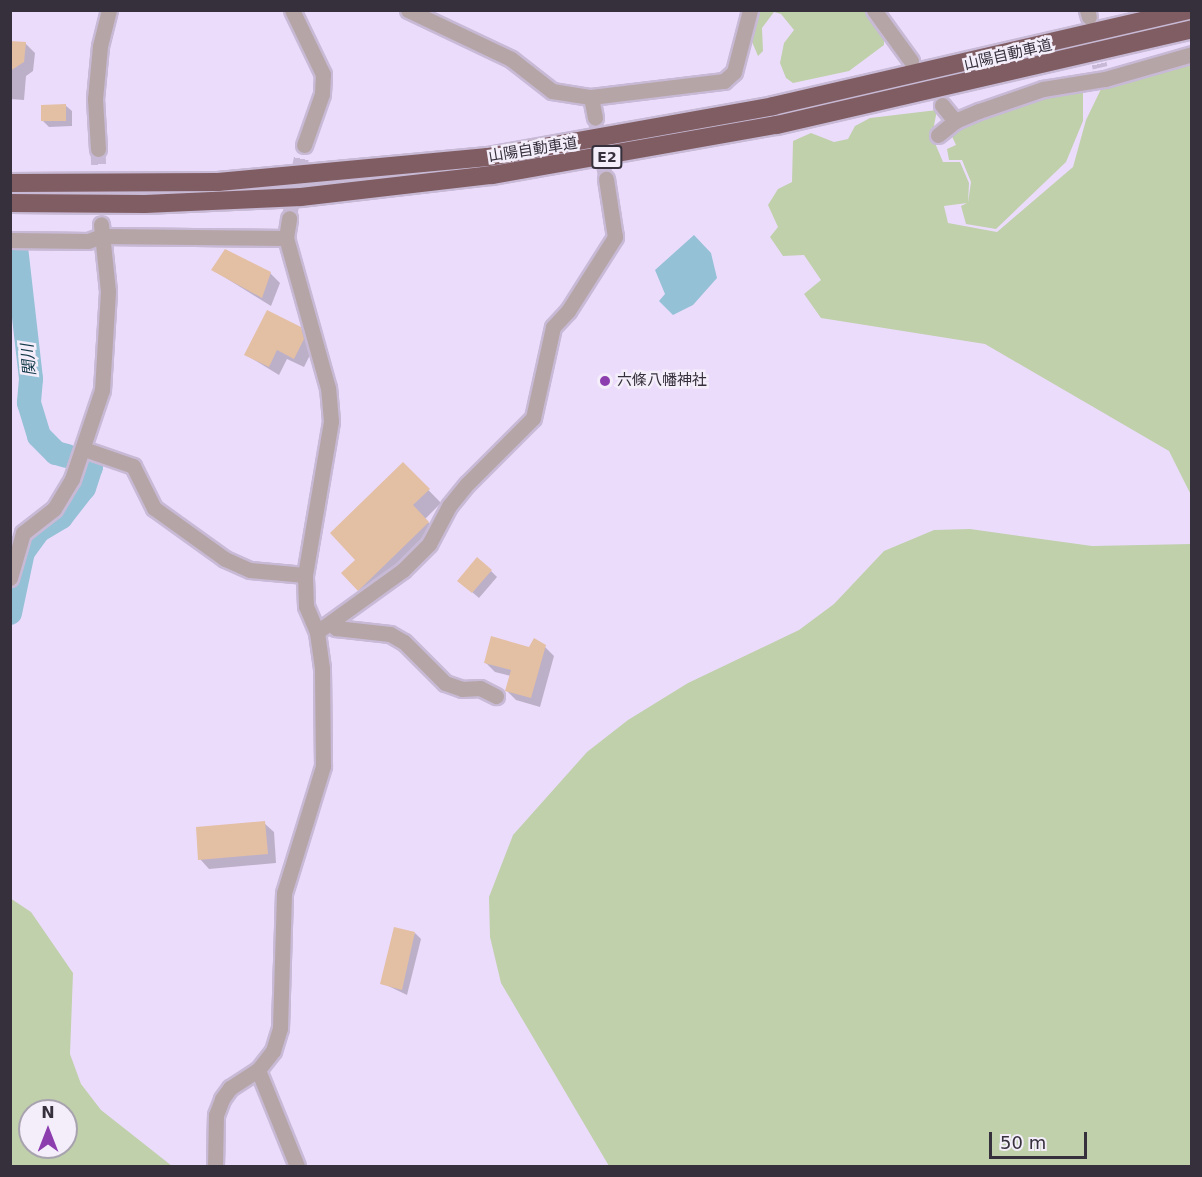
<!DOCTYPE html>
<html>
<head>
<meta charset="utf-8">
<style>
  body { margin:0 }
  #map { position:relative; width:1202px; height:1177px; overflow:hidden; background:#ecdcfc; font-family:"DejaVu Sans","Noto Sans JP",sans-serif }
  div>[style] { position:absolute }
  [style*='--x'] { left:calc(var(--x)*1px); top:calc(var(--y)*1px); width:calc(var(--w)*1px); rotate:calc(var(--a)*1deg) }
  .green>* { inset:0; background:#bfd0ab }
  .water>* { inset:0; background:#95c1d6 }
  .shadow>* { inset:0; background:#0003 }
  .river>* { height:24px; margin:-12px; padding:0 12px; transform-origin:12px; border-radius:12px; background:#95c1d6 }
  .building>* { inset:0; background:#e3bfa4 }
  .minor-tunnel>* { height:15px; margin-top:-7.5px; transform-origin:0; background:repeating-linear-gradient(90deg,#c8bad6 0 15px,transparent 0 23px) }
  .roads { filter:drop-shadow(2px 0 #c8bad6) drop-shadow(-2px 0 #c8bad6) drop-shadow(0 2px #c8bad6) drop-shadow(0 -2px #c8bad6) }
  .minor>* { height:15px; margin:-7.5px; padding:0 7.5px; transform-origin:7.5px; border-radius:7.5px; background:#b6a5a7 }
  .highway>* { height:18px; margin:-9px; padding:0 9px; transform-origin:9px; border-radius:9px; background:#805d63 }
  .dots>* { width:16px; height:16px; translate:-50% -50%; box-sizing:border-box; border:3px solid #f4eefb; border-radius:50% }
  span { translate:-50% -50%; white-space:nowrap; text-align:center; line-height:1.15; -webkit-text-stroke:5px #f4eefb; paint-order:stroke }
  .shield-label span { padding:2px 4px; background:#f4eefb; border:2px solid; border-radius:4px; -webkit-text-stroke-width:0 }
  .shield-label { font-size:14px; color:#36303c; font-weight:700 }
  .street-label { font-size:15px; color:#36303c }
  .poi-label { font-size:15px; color:#36303c }
  .left { translate:0 -50%; text-align:left }
  .water-label { font-size:16px; color:#133a4a; font-style:italic }
  .frame { position:absolute; inset:0; border:12px solid #36303c; pointer-events:none }
  .north { position:absolute; left:18px; top:1099px; width:60px; height:60px; box-sizing:border-box; background:#f4eefb; border:2px solid #a8a2af; border-radius:50%; rotate:0deg; font-size:16px; font-weight:700; line-height:24px; text-align:center; color:#36303c }
  .north::after { content:''; display:block; margin:auto; width:21px; height:27px; background:#8c3eae; clip-path:polygon(50% 0,100% 100%,50% 72%,0 100%) }
  .scale { position:absolute; left:989px; top:1132px; width:98px; height:27px; box-sizing:border-box; border:3px solid #36303c; border-top:0; padding-left:8px; font-size:18px; line-height:21px; white-space:nowrap; color:#36303c; -webkit-text-stroke:4px #f4eefb; paint-order:stroke }
</style>
</head>
<body>
<div id="map">
  <div class="green">
    <i style="clip-path:polygon(759px 11px,864px 11px,884px 37px,884px 45px,849px 71px,793px 83px,786px 78px,780px 63px,784px 43px,794px 30px,781px 14px,774px 12px,762px 28px,763px 51px,758px 56px,750px 37px)"></i>
    <i style="clip-path:polygon(1191px 65px,1191px 495px,1169px 451px,985px 344px,821px 318px,804px 294px,821px 280px,804px 255px,783px 256px,770px 237px,778px 227px,768px 205px,778px 189px,792px 182px,793px 141px,811px 133px,834px 142px,848px 139px,855px 126px,870px 118px,937px 110px,932px 136px,943px 162px,960px 162px,969px 183px,968px 203px,971px 182px,962px 160px,949px 160px,947px 149px,956px 145px,949px 130px,1045px 92px,1083px 89px,1083px 121px,1066px 162px,996px 229px,966px 224px,961px 206px,967px 203px,944px 206px,948px 223px,997px 232px,1073px 167px,1086px 120px,1101px 89px)"></i>
    <i style="clip-path:polygon(970px 529px,1092px 546px,1191px 544px,1191px 1166px,609px 1166px,501px 983px,490px 937px,489px 897px,513px 835px,587px 752px,628px 720px,688px 683px,799px 630px,834px 604px,884px 551px,934px 530px)"></i>
    <i style="clip-path:polygon(evenodd,10px 898px,31px 912px,73px 973px,70px 1054px,81px 1084px,101px 1110px,172px 1166px,11px 1166px,10px 898px,30px 1111px,66px 1111px,66px 1147px,30px 1147px,30px 1111px)"></i>
  </div>
  <div class="water">
    <i style="clip-path:polygon(694px 235px,711px 253px,717px 278px,693px 305px,673px 315px,659px 301px,665px 294px,655px 270px)"></i>
  </div>
  <div class="shadow">
    <i style="clip-path:polygon(10px 42px,25px 43px,35px 53px,33px 71px,26px 76px,24px 100px,10px 99px)"></i>
    <i style="clip-path:polygon(65px 105px,72px 111px,72px 126px,49px 127px,43px 121px)"></i>
    <i style="clip-path:polygon(213px 270px,270px 273px,280px 283px,271px 306px)"></i>
    <i style="clip-path:polygon(300px 328px,310px 338px,313px 349px,304px 367px,287px 359px,279px 375px,246px 355px)"></i>
    <i style="clip-path:polygon(403px 464px,441px 503px,425px 519px,441px 536px,371px 602px,343px 573px,357px 560px)"></i>
    <i style="clip-path:polygon(491px 571px,497px 577px,479px 598px,465px 586px)"></i>
    <i style="clip-path:polygon(545px 647px,554px 656px,540px 707px,516px 700px,507px 691px,511px 676px,495px 672px,485px 662px)"></i>
    <i style="clip-path:polygon(264px 823px,274px 832px,276px 863px,209px 869px,200px 859px)"></i>
    <i style="clip-path:polygon(415px 933px,421px 939px,407px 995px,382px 983px)"></i>
  </div>
  <div class="river">
    <i style="--x:16;--y:247;--w:133;--a:83.5"></i>
    <i style="--x:31;--y:379;--w:24;--a:95"></i>
    <i style="--x:29;--y:403;--w:34;--a:73"></i>
    <i style="--x:39;--y:436;--w:24;--a:45"></i>
    <i style="--x:56;--y:453;--w:11;--a:15"></i>
    <i style="--x:10;--y:613;--w:62;--a:-78"></i>
    <i style="--x:23;--y:552;--w:26;--a:-54"></i>
    <i style="--x:38;--y:531;--w:27;--a:-31"></i>
    <i style="--x:61;--y:517;--w:37;--a:-52"></i>
    <i style="--x:84;--y:488;--w:22;--a:-72"></i>
    <i style="--x:91;--y:467;--w:6;--a:-135"></i>
  </div>
  <div class="building">
    <i style="clip-path:polygon(10px 41px,26px 42px,24px 62px,10px 71px)"></i>
    <i style="clip-path:polygon(66px 104px,66px 121px,41px 121px,41px 105px)"></i>
    <i style="clip-path:polygon(225px 249px,271px 272px,262px 298px,211px 270px)"></i>
    <i style="clip-path:polygon(267px 310px,301px 327px,304px 339px,294px 359px,277px 350px,269px 367px,244px 355px)"></i>
    <i style="clip-path:polygon(403px 462px,430px 489px,413px 505px,429px 522px,358px 591px,341px 573px,355px 560px,330px 533px)"></i>
    <i style="clip-path:polygon(477px 557px,492px 570px,472px 593px,457px 581px)"></i>
    <i style="clip-path:polygon(491px 636px,529px 647px,534px 638px,546px 645px,531px 698px,505px 691px,511px 670px,484px 663px)"></i>
    <i style="clip-path:polygon(265px 821px,268px 854px,198px 860px,196px 827px)"></i>
    <i style="clip-path:polygon(394px 927px,415px 932px,402px 990px,380px 984px)"></i>
  </div>
  <div class="minor-tunnel">
    <i style="--x:1094;--y:41;--w:27;--a:77"></i>
    <i style="--x:595;--y:118;--w:62;--a:79.8"></i>
    <i style="--x:98;--y:149;--w:75;--a:87.7"></i>
    <i style="--x:289;--y:218;--w:75;--a:-78.4"></i>
  </div>
  <div class="roads">
    <div class="minor">
      <i style="--x:292;--y:10;--w:71;--a:64.2"></i>
      <i style="--x:323;--y:74;--w:20;--a:93"></i>
      <i style="--x:322;--y:94;--w:54;--a:109.4"></i>
      <i style="--x:408;--y:10;--w:114;--a:25.4"></i>
      <i style="--x:511;--y:59;--w:52;--a:38"></i>
      <i style="--x:552;--y:91;--w:39;--a:9"></i>
      <i style="--x:591;--y:97;--w:134;--a:-6.9"></i>
      <i style="--x:724;--y:81;--w:13;--a:-42"></i>
      <i style="--x:734;--y:72;--w:64;--a:-75.5"></i>
      <i style="--x:874;--y:10;--w:63;--a:54"></i>
      <i style="--x:1087;--y:10;--w:7;--a:74"></i>
      <i style="--x:591;--y:97;--w:21;--a:79"></i>
      <i style="--x:942;--y:105;--w:21;--a:51"></i>
      <i style="--x:938;--y:135;--w:22;--a:-39"></i>
      <i style="--x:955;--y:121;--w:26;--a:-23"></i>
      <i style="--x:979;--y:111;--w:68;--a:-19"></i>
      <i style="--x:1043;--y:89;--w:63;--a:-9.2"></i>
      <i style="--x:1105;--y:79;--w:91;--a:-16"></i>
      <i style="--x:98;--y:149;--w:50;--a:-93.4"></i>
      <i style="--x:95;--y:99;--w:53;--a:-84.6"></i>
      <i style="--x:100;--y:46;--w:37;--a:-76"></i>
      <i style="--x:10;--y:240;--w:78;--a:0.7"></i>
      <i style="--x:88;--y:241;--w:15;--a:-20"></i>
      <i style="--x:102;--y:236;--w:184;--a:0.6"></i>
      <i style="--x:84;--y:449;--w:52;--a:19.1"></i>
      <i style="--x:133;--y:466;--w:47;--a:63.4"></i>
      <i style="--x:154;--y:508;--w:87;--a:35.7"></i>
      <i style="--x:225;--y:559;--w:27;--a:24"></i>
      <i style="--x:250;--y:570;--w:55;--a:5.2"></i>
      <i style="--x:10;--y:578;--w:47;--a:-73.9"></i>
      <i style="--x:23;--y:533;--w:39;--a:-38"></i>
      <i style="--x:54;--y:509;--w:35;--a:-59"></i>
      <i style="--x:72;--y:479;--w:94;--a:-71.4"></i>
      <i style="--x:102;--y:390;--w:99;--a:-86.5"></i>
      <i style="--x:108;--y:291;--w:67;--a:-96"></i>
      <i style="--x:332;--y:624;--w:6;--a:45"></i>
      <i style="--x:336;--y:628;--w:54;--a:6.3"></i>
      <i style="--x:390;--y:634;--w:16;--a:30"></i>
      <i style="--x:404;--y:642;--w:58;--a:45"></i>
      <i style="--x:445;--y:683;--w:18;--a:19"></i>
      <i style="--x:462;--y:689;--w:18;--a:-3"></i>
      <i style="--x:480;--y:688;--w:18;--a:27"></i>
      <i style="--x:317;--y:632;--w:106;--a:-35.8"></i>
      <i style="--x:403;--y:570;--w:37;--a:-45"></i>
      <i style="--x:429;--y:544;--w:43;--a:-62.2"></i>
      <i style="--x:449;--y:506;--w:28;--a:-51"></i>
      <i style="--x:467;--y:484;--w:93;--a:-45"></i>
      <i style="--x:533;--y:418;--w:93;--a:-77.6"></i>
      <i style="--x:553;--y:327;--w:22;--a:-47"></i>
      <i style="--x:568;--y:311;--w:88;--a:-57.6"></i>
      <i style="--x:615;--y:237;--w:59;--a:-98.8"></i>
      <i style="--x:258;--y:1070;--w:104;--a:67.9"></i>
      <i style="--x:215;--y:1166;--w:51;--a:-88.9"></i>
      <i style="--x:216;--y:1115;--w:17;--a:-69"></i>
      <i style="--x:222;--y:1099;--w:14;--a:-54"></i>
      <i style="--x:230;--y:1088;--w:33;--a:-33"></i>
      <i style="--x:258;--y:1070;--w:24;--a:-52"></i>
      <i style="--x:273;--y:1051;--w:24;--a:-73"></i>
      <i style="--x:280;--y:1028;--w:135;--a:-88.3"></i>
      <i style="--x:284;--y:893;--w:133;--a:-72.9"></i>
      <i style="--x:323;--y:766;--w:98;--a:-90.6"></i>
      <i style="--x:322;--y:668;--w:36;--a:-98"></i>
      <i style="--x:317;--y:632;--w:28;--a:-113"></i>
      <i style="--x:306;--y:606;--w:31;--a:-92"></i>
      <i style="--x:305;--y:575;--w:156;--a:-80.4"></i>
      <i style="--x:331;--y:421;--w:33;--a:-95"></i>
      <i style="--x:328;--y:388;--w:156;--a:-105.6"></i>
      <i style="--x:286;--y:238;--w:20;--a:-81"></i>
    </div>
    <div class="highway">
      <i style="--x:10;--y:183;--w:208;--a:-0.3"></i>
      <i style="--x:218;--y:182;--w:271;--a:-5.3"></i>
      <i style="--x:488;--y:157;--w:290;--a:-10.1"></i>
      <i style="--x:773;--y:106;--w:428;--a:-13"></i>
      <i style="--x:10;--y:203;--w:135;--a:0.4"></i>
      <i style="--x:145;--y:204;--w:156;--a:-2.6"></i>
      <i style="--x:301;--y:197;--w:192;--a:-6.6"></i>
      <i style="--x:492;--y:175;--w:289;--a:-10"></i>
      <i style="--x:777;--y:125;--w:426;--a:-13"></i>
    </div>
  </div>
  <div class="dots">
    <i style="left:605px;top:381px;background:#8c3eae"></i>
  </div>
  <div class="shield-label">
    <span style="left:607px;top:157px">E2</span>
  </div>
  <div class="street-label">
    <span style="left:1008px;top:55px;rotate:-13deg">山陽自動車道</span>
    <span style="left:533px;top:150px;rotate:-9deg">山陽自動車道</span>
  </div>
  <div class="poi-label">
    <span class="left" style="left:617px;top:381px">六條八幡神社</span>
  </div>
  <div class="water-label">
    <span style="left:29px;top:360px;rotate:-95deg">関川</span>
  </div>
  <div class="frame"></div>
  <div class="north">N</div>
  <div class="scale">50 m</div>
</div>
</body>
</html>
